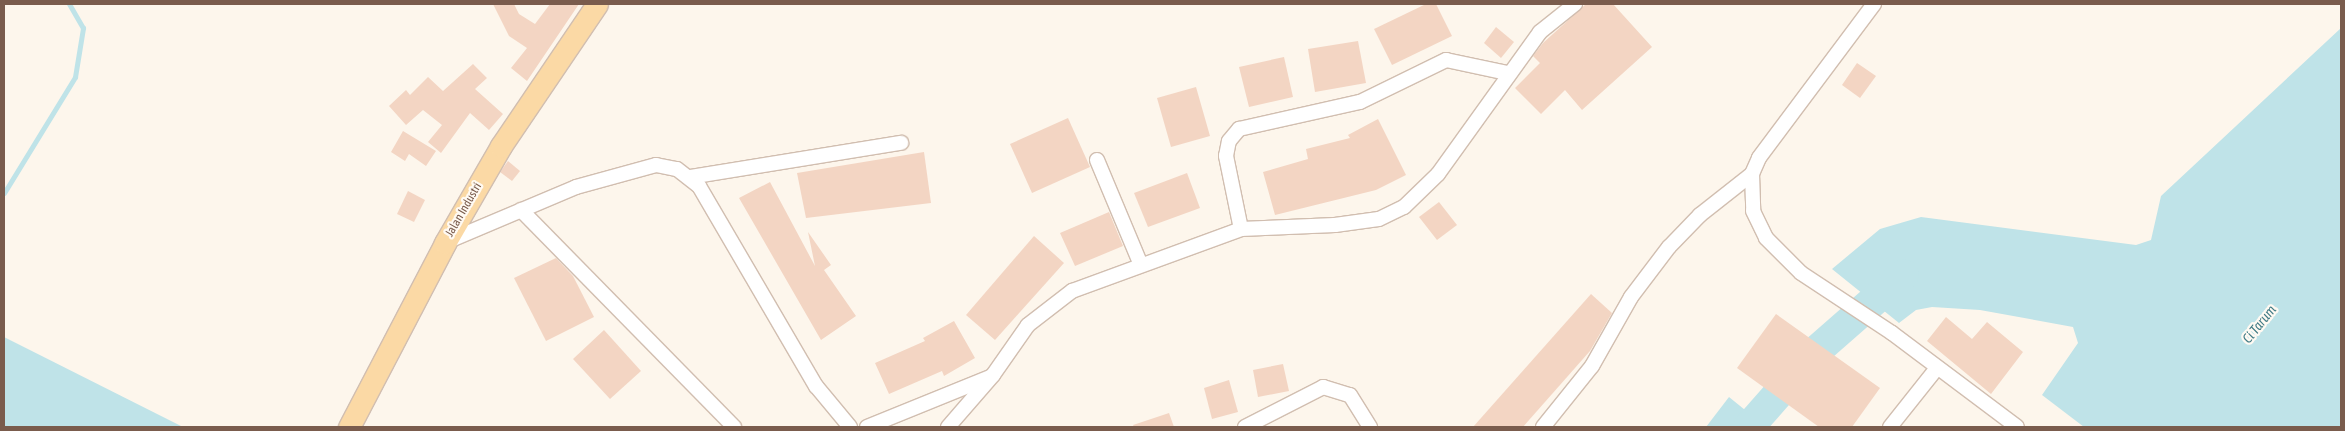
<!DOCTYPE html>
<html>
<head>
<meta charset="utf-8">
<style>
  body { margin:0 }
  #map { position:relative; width:2345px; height:431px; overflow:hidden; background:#fdf6ec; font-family:"Asap Condensed",sans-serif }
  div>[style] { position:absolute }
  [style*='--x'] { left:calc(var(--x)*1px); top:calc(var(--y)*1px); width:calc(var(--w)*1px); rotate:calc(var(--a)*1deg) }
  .water>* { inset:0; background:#bfe3e8 }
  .stream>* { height:5px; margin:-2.5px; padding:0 2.5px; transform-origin:2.5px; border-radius:2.5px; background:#bfe3e8 }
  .river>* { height:31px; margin:-15.5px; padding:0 15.5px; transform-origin:15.5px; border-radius:15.5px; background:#bfe3e8 }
  .building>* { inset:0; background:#f3d5c3 }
  .roads { filter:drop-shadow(1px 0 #d1beb0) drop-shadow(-1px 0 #d1beb0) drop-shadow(0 1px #d1beb0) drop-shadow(0 -1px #d1beb0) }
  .minor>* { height:14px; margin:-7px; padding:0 7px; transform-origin:7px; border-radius:7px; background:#fff }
  .primary>* { height:21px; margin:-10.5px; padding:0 10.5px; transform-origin:10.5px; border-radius:10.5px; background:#fbd9a5 }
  span { translate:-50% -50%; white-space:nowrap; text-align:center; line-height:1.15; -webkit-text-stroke:4.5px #fffaf3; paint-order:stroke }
  .street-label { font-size:12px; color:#7a5c4d }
  .water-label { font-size:14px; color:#437c86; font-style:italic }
  .frame { position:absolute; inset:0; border:5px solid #7a5c4d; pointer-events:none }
</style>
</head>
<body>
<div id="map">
  <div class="water">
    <i style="clip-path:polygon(2341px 28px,2341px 427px,2084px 427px,2042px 395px,2078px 343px,2073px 327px,1980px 310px,1932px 307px,1916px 310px,1899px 323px,1832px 269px,1880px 229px,1921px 217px,2136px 245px,2151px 240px,2161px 196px)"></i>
    <i style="clip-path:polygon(4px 337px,183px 427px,4px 427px)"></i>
    <i style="clip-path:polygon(1729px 397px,1766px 427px,1706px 427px)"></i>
  </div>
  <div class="stream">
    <i style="--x:4;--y:193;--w:136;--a:-58.5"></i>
    <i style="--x:75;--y:77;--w:50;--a:-80.7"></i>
    <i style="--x:83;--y:28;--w:28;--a:-120"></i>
  </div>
  <div class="river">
    <i style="--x:1748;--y:427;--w:100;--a:-48.7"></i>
    <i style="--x:1814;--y:352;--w:118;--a:-41.2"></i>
  </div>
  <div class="building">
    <i style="clip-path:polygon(493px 4px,514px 4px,519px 14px,535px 24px,550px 4px,579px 4px,527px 81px,511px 68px,527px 48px,509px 36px)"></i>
    <i style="clip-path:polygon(1426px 4px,1436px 4px,1452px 36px,1392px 65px,1374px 29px)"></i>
    <i style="clip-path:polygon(1586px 4px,1613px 4px,1652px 47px,1582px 110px,1565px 90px,1541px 114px,1515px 88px,1540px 63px,1533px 56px,1543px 43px)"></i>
    <i style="clip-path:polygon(1496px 27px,1514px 42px,1501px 58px,1484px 43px)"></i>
    <i style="clip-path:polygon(1358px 41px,1366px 83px,1315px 92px,1308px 49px)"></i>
    <i style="clip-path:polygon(1284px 57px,1293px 97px,1249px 107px,1239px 67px)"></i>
    <i style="clip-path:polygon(1857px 63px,1876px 76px,1860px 98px,1842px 85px)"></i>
    <i style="clip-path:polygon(473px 64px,487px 78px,475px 89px,503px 114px,489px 130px,470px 113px,441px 153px,428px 142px,442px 125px,423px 110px,406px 125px,389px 106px,406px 90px,410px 95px,428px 77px,443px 91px)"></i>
    <i style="clip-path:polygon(1196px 87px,1210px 136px,1171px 147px,1157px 98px)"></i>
    <i style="clip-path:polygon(1068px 118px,1090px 167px,1032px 193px,1010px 144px)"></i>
    <i style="clip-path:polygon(1378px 119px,1406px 175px,1376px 190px,1275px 215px,1263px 172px,1308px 159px,1306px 149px,1350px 138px,1348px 135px)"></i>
    <i style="clip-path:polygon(403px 131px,436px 151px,426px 166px,409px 154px,405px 161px,391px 152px)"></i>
    <i style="clip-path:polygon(924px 152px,931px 203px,806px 218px,797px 173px)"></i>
    <i style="clip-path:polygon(508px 161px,520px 171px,512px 181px,500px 172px)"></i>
    <i style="clip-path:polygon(1187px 173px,1200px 208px,1148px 227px,1134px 193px)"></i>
    <i style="clip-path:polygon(770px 182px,815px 266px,808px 232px,831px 265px,824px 270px,856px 316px,821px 340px,739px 198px)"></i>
    <i style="clip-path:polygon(408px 191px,425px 200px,414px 222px,397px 214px)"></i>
    <i style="clip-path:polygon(1439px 202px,1457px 225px,1437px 240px,1419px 217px)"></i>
    <i style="clip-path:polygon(1109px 212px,1123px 246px,1075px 266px,1060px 233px)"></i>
    <i style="clip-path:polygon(1034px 236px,1064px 263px,995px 340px,966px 315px)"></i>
    <i style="clip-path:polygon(556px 258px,573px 276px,594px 317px,546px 341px,514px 278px)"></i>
    <i style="clip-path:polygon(1591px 294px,1612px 313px,1590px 351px,1523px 427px,1473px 427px)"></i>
    <i style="clip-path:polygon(1776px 314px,1880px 388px,1852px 427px,1819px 427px,1737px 368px)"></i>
    <i style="clip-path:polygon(1946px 317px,1972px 339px,1987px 322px,2023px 352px,1991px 394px,1927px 341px)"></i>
    <i style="clip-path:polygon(954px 321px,975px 358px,944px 376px,942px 371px,889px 394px,875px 363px,925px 341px,923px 338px)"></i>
    <i style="clip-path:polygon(604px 330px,641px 371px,610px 399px,573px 359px)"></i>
    <i style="clip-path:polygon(1283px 364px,1289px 391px,1258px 397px,1253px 370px)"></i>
    <i style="clip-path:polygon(1229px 380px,1238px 412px,1212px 419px,1204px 388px)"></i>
    <i style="clip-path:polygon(1169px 413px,1174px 427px,1134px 427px,1133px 425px)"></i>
  </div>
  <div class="roads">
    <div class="minor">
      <i style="--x:1874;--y:4;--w:192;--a:126.8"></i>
      <i style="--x:1759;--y:158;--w:17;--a:114"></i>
      <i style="--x:1752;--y:174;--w:37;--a:88"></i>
      <i style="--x:1753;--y:211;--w:30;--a:64"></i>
      <i style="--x:1766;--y:238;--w:49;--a:45"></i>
      <i style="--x:1801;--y:273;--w:109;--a:33.4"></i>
      <i style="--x:1892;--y:333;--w:156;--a:36.9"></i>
      <i style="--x:1097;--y:160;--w:112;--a:67.3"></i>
      <i style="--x:690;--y:177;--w:214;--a:-9.2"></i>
      <i style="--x:521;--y:210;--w:304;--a:45.5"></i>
      <i style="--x:1241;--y:229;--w:75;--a:-101.6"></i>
      <i style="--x:1226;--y:156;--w:15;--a:-79"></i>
      <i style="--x:1229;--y:141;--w:16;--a:-50"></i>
      <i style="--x:1239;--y:129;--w:124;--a:-12.6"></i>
      <i style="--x:1360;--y:102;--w:96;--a:-26"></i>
      <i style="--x:1446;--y:60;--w:62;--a:12"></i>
      <i style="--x:446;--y:242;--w:141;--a:-22.9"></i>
      <i style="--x:576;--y:187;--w:83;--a:-15.4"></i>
      <i style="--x:656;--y:165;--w:21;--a:11"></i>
      <i style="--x:677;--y:169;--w:28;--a:38"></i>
      <i style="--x:699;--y:186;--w:232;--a:59.7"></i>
      <i style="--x:816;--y:386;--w:53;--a:50.3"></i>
      <i style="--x:867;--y:427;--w:133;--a:-22.1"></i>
      <i style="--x:948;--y:427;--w:69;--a:-49.1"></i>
      <i style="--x:993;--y:375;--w:61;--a:-55"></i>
      <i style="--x:1028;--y:325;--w:56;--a:-37.7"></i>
      <i style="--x:1072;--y:291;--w:180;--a:-20.1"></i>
      <i style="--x:1241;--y:229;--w:94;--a:-2.4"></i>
      <i style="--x:1335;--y:225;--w:44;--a:-7.8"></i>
      <i style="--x:1379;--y:219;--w:28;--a:-26"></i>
      <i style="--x:1404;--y:207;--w:47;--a:-44.1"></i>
      <i style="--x:1438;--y:174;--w:175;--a:-54.3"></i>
      <i style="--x:1540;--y:32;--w:45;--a:-38.7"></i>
      <i style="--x:1245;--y:427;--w:88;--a:-27.1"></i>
      <i style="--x:1323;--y:387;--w:28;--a:17"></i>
      <i style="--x:1350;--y:395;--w:38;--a:58"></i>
      <i style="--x:1543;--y:427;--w:78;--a:-51.2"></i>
      <i style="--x:1592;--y:366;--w:79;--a:-60.5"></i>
      <i style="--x:1631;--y:297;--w:63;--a:-52.8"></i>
      <i style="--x:1669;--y:247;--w:45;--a:-45.9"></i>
      <i style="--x:1700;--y:215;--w:66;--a:-38.3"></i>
      <i style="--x:1890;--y:427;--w:75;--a:-51.5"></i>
    </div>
    <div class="primary">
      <i style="--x:349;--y:427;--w:208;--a:-62.4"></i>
      <i style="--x:445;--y:243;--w:112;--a:-60"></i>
      <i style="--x:501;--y:146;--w:171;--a:-55.9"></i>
    </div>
  </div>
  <div class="street-label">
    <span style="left:464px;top:210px;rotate:-60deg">Jalan Industri</span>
  </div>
  <div class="water-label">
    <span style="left:2259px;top:324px;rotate:-51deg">Ci Tarum</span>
  </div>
  <div class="frame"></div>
</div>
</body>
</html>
